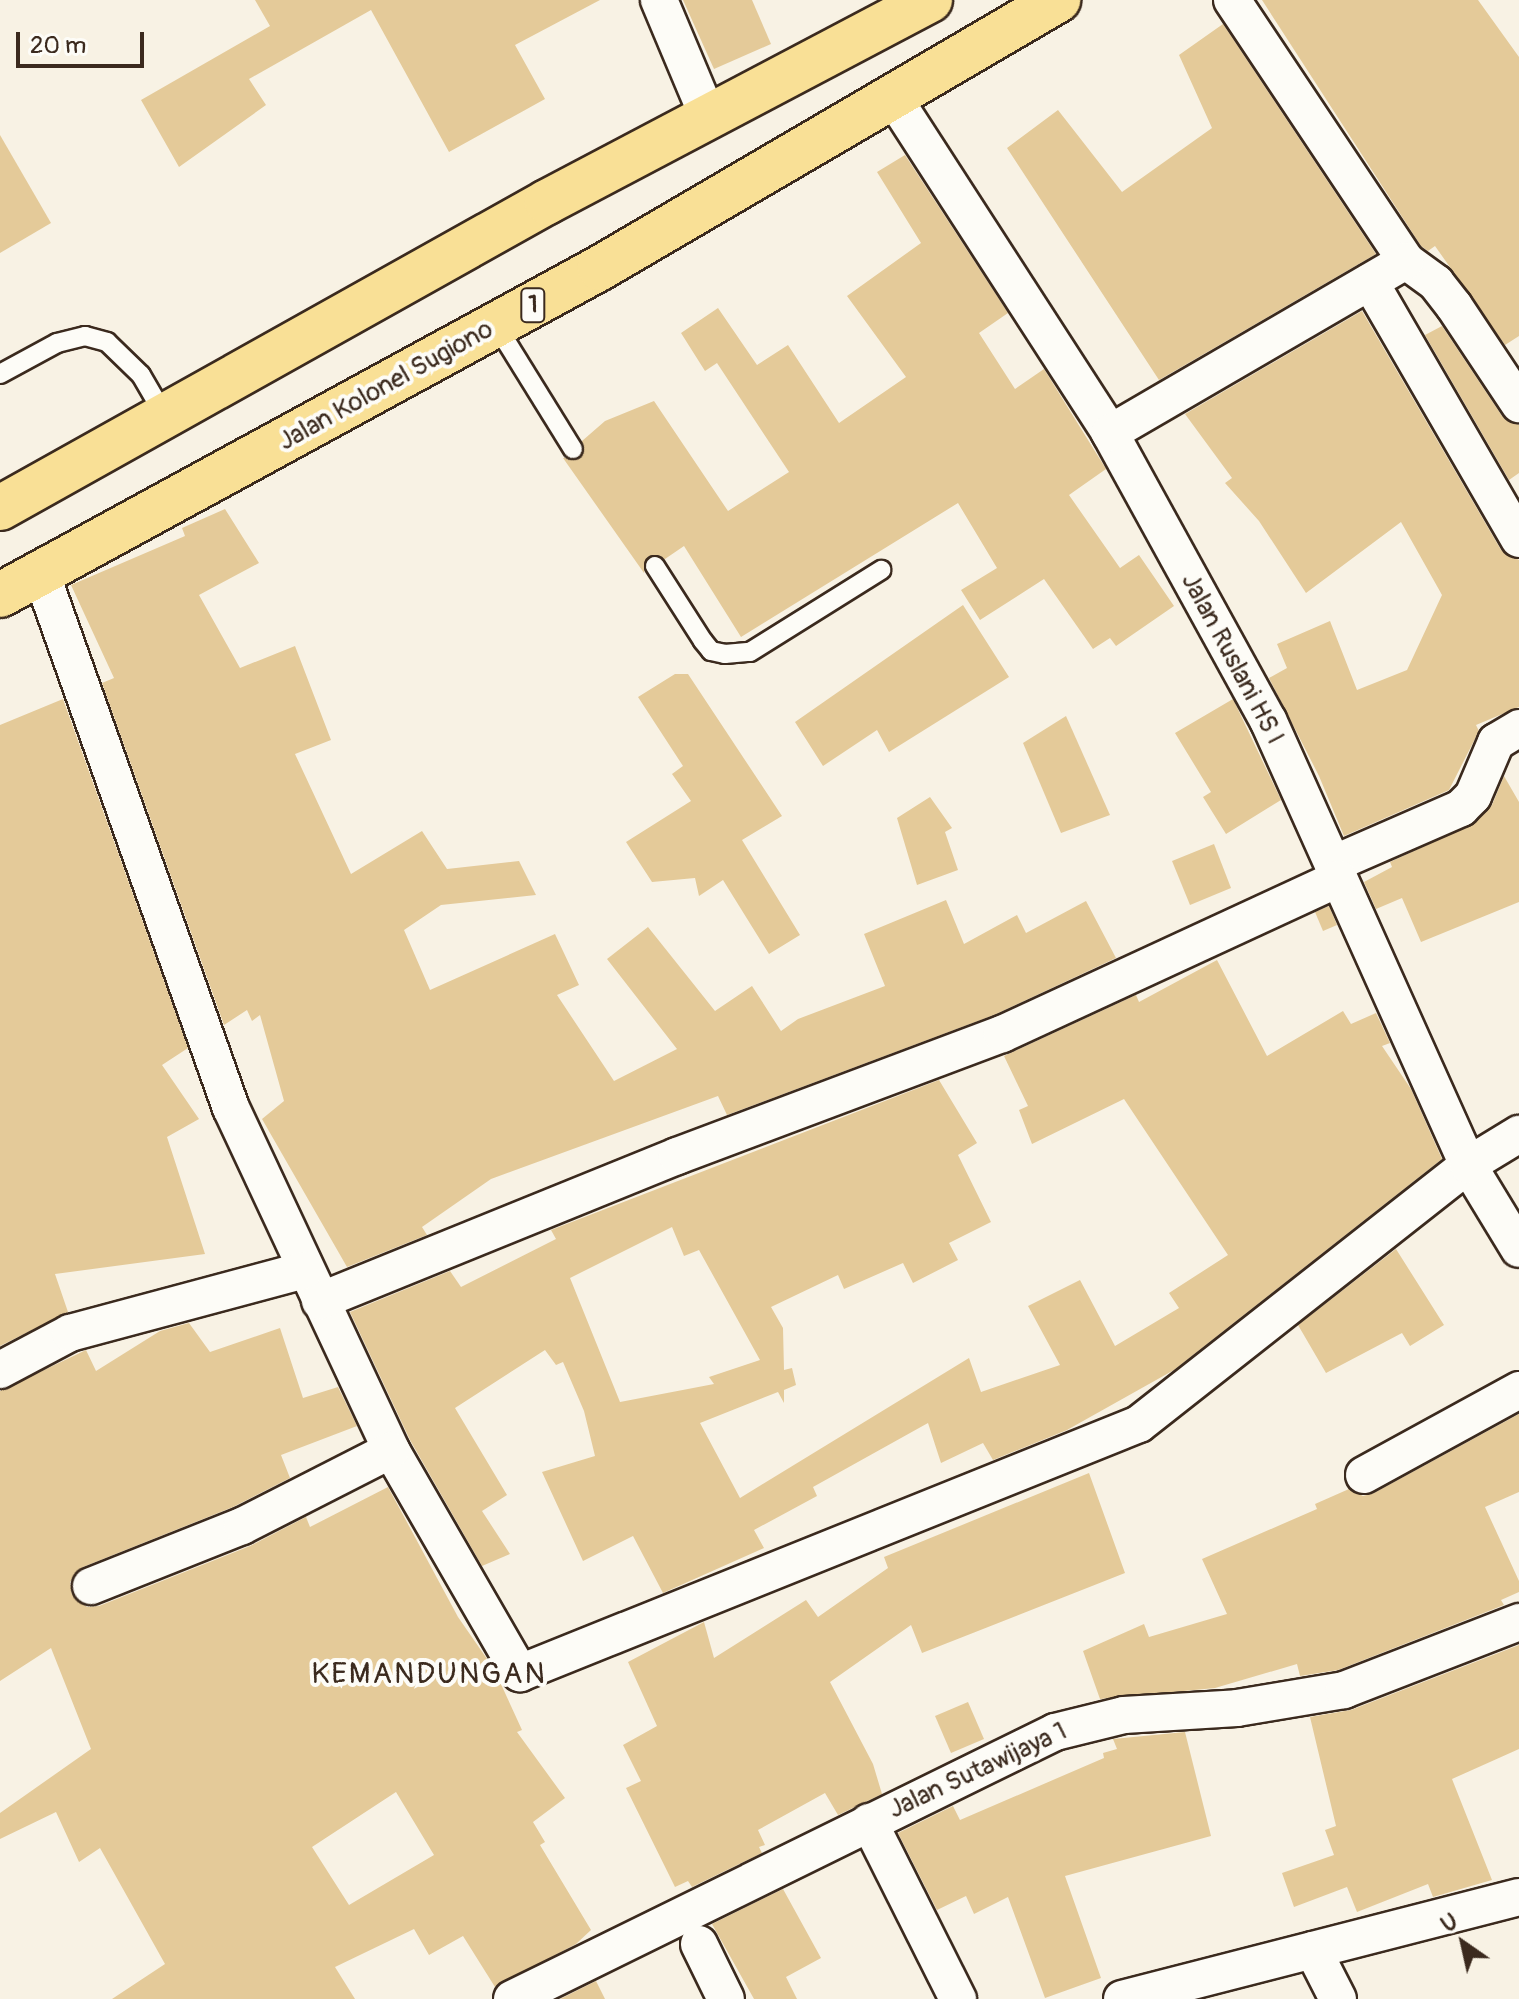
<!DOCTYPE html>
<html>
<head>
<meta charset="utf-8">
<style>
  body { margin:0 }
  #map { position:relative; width:1519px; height:1999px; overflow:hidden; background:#f8f2e4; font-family:Pangolin,sans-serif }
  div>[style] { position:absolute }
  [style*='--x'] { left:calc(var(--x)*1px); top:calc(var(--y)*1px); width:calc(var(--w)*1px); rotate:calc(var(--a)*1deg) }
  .building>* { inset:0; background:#e4ca99 }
  .roads { filter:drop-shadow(2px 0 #3b2a1e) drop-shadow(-2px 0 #3b2a1e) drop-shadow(0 2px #3b2a1e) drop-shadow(0 -2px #3b2a1e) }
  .service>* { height:18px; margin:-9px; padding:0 9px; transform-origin:9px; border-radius:9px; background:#fdfcf7 }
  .minor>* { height:36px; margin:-18px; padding:0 18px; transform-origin:18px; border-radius:18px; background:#fdfcf7 }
  .trunk>* { height:44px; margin:-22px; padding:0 22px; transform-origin:22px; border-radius:22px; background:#f9e096 }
  span { translate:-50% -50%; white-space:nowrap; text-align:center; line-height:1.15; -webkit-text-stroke:8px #fdfcf7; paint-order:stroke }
  .shield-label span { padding:2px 6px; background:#fdfcf7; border:2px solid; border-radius:6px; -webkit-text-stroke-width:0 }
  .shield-label { font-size:24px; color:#3b2a1e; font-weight:700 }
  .street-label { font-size:26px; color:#3b2a1e }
  .quarter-label { font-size:30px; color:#3b2a1e; letter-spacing:2px }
  .north { position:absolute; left:1423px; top:1903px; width:80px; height:80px; -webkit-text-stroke:6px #fdfcf7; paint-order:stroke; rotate:326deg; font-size:22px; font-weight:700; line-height:32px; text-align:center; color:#3b2a1e }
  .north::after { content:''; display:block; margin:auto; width:28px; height:36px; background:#3b2a1e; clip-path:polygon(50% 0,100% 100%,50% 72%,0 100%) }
  .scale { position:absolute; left:16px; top:32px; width:128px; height:36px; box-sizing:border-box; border:4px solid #3b2a1e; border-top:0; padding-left:10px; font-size:24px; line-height:28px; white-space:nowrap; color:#3b2a1e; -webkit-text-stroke:6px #fdfcf7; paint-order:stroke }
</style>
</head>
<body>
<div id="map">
  <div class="building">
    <i style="clip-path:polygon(255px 0,600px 0,515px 45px,545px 99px,449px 152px,371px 10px,249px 79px,266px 105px,179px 167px,141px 100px,270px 26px)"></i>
    <i style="clip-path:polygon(683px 0,752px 0,771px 44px,714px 69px)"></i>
    <i style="clip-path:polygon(1262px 0,1478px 0,1519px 57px,1519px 336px,1505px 345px,1435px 246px,1428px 251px,1421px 246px)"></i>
    <i style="clip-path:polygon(1223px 24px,1376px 254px,1159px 380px,1007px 148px,1058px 110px,1122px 192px,1212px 128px,1179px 55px)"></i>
    <i style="clip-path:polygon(0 135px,51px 223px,0 253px)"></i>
    <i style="clip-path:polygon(905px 155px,1008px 313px,979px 333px,1015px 389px,1044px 369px,1106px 469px,1069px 495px,1120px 568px,1139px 555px,1174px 606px,1116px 646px,1110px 638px,1093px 649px,1044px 579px,980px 620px,961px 590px,997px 568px,958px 503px,741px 637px,684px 546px,665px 559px,648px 556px,644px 573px,563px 458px,580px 459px,582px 441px,605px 421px,654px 401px,728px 511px,789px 472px,717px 363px,705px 371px,681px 333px,718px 308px,757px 365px,788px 345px,839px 423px,906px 377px,847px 296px,921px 243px,877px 172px)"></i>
    <i style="clip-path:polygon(1362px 311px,1501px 550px,1519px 560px,1519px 707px,1476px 725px,1479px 731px,1449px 790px,1344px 836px,1319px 776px,1269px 678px,1287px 668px,1277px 644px,1330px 621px,1357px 690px,1407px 670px,1442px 595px,1401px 522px,1306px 593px,1259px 521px,1225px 483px,1232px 478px,1185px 414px)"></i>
    <i style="clip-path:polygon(1442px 326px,1502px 416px,1519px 425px,1519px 473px,1509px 480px,1425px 335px)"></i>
    <i style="clip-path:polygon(225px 509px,259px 563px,199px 595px,240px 668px,295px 646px,331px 740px,295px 754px,351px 874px,422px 831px,447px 869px,519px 861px,536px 895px,441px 905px,404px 930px,430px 990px,555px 934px,579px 985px,557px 995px,614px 1081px,677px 1049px,607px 959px,648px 927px,715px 1011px,752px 986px,781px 1031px,798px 1019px,885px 986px,864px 934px,946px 900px,964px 944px,1017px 915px,1026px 933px,1086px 901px,1116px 958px,994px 1015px,727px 1115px,718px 1096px,491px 1179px,422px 1227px,427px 1235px,347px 1267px,262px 1119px,284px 1101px,260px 1015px,252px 1021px,247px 1010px,224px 1025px,102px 683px,114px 678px,71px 585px,185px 536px,182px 528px)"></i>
    <i style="clip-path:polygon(963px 605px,1009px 677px,889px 752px,877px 730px,823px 766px,795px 722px)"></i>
    <i style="clip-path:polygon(675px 674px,688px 674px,782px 816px,742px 840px,800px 935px,769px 954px,723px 880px,699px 896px,695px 878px,652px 882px,626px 842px,691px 801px,672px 774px,683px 766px,638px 697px)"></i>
    <i style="clip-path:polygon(63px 699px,188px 1048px,162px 1065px,199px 1119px,167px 1137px,205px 1254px,55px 1274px,68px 1312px,0 1346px,0 725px)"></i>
    <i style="clip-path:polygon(1233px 699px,1281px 800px,1226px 834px,1203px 797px,1211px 792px,1175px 733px)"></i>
    <i style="clip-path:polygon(1066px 716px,1110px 815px,1061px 833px,1023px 743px)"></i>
    <i style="clip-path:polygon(1504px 776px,1519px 802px,1519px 902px,1421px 942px,1402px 898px,1376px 909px,1364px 882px,1392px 867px,1390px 862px,1475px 823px,1492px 805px)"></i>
    <i style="clip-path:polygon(930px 797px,952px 828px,945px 832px,958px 870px,917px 885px,897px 818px)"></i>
    <i style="clip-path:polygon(1214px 844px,1231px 888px,1190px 905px,1172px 861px)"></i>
    <i style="clip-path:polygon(1329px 906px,1337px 925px,1323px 931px,1315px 912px)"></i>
    <i style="clip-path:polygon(evenodd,1217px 960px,1267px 1056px,1343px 1011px,1351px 1024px,1376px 1013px,1390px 1043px,1382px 1046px,1411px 1089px,1442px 1159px,1174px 1370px,1067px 1430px,993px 1460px,983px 1443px,941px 1463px,928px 1423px,813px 1487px,817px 1496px,754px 1530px,764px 1548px,663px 1593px,633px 1536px,583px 1561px,542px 1472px,595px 1456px,584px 1411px,563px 1362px,556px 1365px,545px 1350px,455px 1408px,507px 1495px,482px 1511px,510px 1554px,482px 1566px,410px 1440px,350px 1312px,450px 1271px,461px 1287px,556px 1239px,551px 1230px,939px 1080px,977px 1143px,958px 1155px,991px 1222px,949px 1243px,958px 1260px,913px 1283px,903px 1263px,844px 1289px,838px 1275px,771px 1307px,783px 1328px,784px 1370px,792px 1368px,796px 1385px,784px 1390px,784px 1403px,778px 1392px,700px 1423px,740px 1498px,969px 1358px,981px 1392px,1060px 1365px,1028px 1306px,1080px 1280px,1115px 1346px,1179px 1308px,1169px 1293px,1228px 1255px,1124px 1099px,1032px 1144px,1019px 1110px,1028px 1106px,1004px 1056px,1136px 995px,1139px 1002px,1217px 960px,672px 1227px,684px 1256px,699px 1250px,760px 1360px,709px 1377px,714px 1384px,620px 1402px,570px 1278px,672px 1227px)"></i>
    <i style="clip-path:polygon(1396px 1249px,1444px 1325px,1410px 1346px,1402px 1333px,1326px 1373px,1298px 1325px)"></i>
    <i style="clip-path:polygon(evenodd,189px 1323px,210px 1352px,280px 1328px,303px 1398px,338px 1387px,357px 1426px,281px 1455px,290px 1478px,233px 1507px,83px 1567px,70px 1582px,72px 1594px,87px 1607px,99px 1606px,250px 1546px,306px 1517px,310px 1527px,388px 1487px,458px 1617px,494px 1669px,522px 1730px,517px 1732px,565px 1798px,533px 1822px,545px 1842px,540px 1845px,591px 1930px,576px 1944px,495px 1987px,463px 1936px,429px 1955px,414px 1929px,335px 1967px,355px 1999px,112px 1999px,165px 1964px,100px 1848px,79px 1862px,56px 1812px,0 1839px,0 1813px,91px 1749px,51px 1648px,0 1681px,0 1391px,86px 1350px,96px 1371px,160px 1331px,189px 1323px,396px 1792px,434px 1855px,349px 1905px,312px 1847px,396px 1792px)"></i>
    <i style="clip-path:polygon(1519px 1414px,1519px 1492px,1485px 1507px,1519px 1581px,1519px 1592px,1501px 1600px,1504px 1605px,1338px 1670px,1300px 1676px,1297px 1664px,1215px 1688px,1100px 1699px,1083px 1651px,1144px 1624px,1149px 1637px,1227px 1614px,1202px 1559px,1317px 1509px,1315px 1504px,1349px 1489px,1363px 1496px,1374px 1493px)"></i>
    <i style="clip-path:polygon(1089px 1473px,1125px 1573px,922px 1653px,911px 1625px,830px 1682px,873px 1764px,882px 1794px,838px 1815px,825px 1793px,758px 1830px,765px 1845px,759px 1847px,762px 1853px,692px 1887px,688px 1881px,675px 1887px,626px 1788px,641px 1781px,623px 1745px,657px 1726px,628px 1662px,704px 1622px,714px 1658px,806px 1600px,818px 1617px,888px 1568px,884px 1557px)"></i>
    <i style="clip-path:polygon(1519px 1645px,1519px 1749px,1452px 1779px,1492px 1880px,1433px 1897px,1428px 1884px,1357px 1912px,1347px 1887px,1294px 1907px,1282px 1873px,1334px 1855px,1325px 1830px,1336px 1826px,1310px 1717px,1351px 1710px)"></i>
    <i style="clip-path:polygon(968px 1702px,984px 1739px,951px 1753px,935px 1716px)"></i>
    <i style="clip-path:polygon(1185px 1732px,1211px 1836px,1065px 1876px,1101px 1978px,1045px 1998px,1008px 1897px,974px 1914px,966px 1896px,937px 1910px,898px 1833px,953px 1806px,960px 1820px,1104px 1758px,1103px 1753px,1117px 1749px,1113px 1739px)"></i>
    <i style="clip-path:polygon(783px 1889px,821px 1958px,786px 1977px,797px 1999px,754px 1999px,712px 1924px)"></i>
    <i style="clip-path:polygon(596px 1981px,605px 1999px,560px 1999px)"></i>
  </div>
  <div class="roads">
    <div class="service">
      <i style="--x:496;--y:325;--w:146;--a:58.2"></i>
      <i style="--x:0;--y:374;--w:65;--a:-28.5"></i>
      <i style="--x:57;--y:343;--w:29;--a:-14"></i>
      <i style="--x:85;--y:336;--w:23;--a:15"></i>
      <i style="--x:107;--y:342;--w:47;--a:44.1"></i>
      <i style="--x:141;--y:375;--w:50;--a:59.8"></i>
      <i style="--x:655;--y:566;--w:89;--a:57.4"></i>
      <i style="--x:703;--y:641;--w:13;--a:51"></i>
      <i style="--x:711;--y:651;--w:14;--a:12"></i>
      <i style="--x:725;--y:654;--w:25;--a:-5"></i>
      <i style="--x:750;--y:652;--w:155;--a:-32"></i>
    </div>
    <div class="minor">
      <i style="--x:659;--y:0;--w:124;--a:67.2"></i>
      <i style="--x:1232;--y:0;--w:314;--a:56.3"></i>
      <i style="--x:1406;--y:261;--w:37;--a:36"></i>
      <i style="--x:1436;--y:283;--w:29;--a:52"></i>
      <i style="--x:1454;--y:306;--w:118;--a:56.4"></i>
      <i style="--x:893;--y:97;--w:400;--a:57.1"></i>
      <i style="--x:1110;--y:433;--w:328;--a:61.2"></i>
      <i style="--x:1268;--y:720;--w:488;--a:65.8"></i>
      <i style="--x:1468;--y:1165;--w:98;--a:58.7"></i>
      <i style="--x:1370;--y:282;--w:297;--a:59.9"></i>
      <i style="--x:1110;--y:433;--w:342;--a:-30.2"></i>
      <i style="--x:41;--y:573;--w:568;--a:70.45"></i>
      <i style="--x:231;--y:1108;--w:378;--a:64.9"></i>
      <i style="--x:391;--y:1450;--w:258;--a:60"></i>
      <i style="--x:520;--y:1673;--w:667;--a:-21.91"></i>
      <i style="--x:1139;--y:1424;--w:419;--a:-38.2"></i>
      <i style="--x:1468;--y:1165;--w:60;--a:-31.3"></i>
      <i style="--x:1333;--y:864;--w:140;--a:-23.6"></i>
      <i style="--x:1461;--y:808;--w:17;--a:-45"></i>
      <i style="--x:1473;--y:796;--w:59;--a:-66.9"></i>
      <i style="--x:1496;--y:742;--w:27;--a:-31"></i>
      <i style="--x:320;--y:1301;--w:385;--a:-22.1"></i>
      <i style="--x:677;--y:1156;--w:347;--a:-20.6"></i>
      <i style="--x:1002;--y:1034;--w:371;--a:-24.8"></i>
      <i style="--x:0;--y:1370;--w:79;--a:-27.9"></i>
      <i style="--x:70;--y:1333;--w:243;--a:-15"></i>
      <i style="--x:1364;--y:1475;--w:177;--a:-28.7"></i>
      <i style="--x:91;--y:1586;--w:162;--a:-21.7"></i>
      <i style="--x:242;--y:1526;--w:167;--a:-27"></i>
      <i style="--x:869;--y:1822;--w:198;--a:63.3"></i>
      <i style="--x:699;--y:1944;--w:61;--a:63.9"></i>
      <i style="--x:1313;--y:1950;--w:55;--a:63"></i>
      <i style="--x:512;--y:1999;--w:605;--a:-26.18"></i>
      <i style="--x:1055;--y:1732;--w:71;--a:-13.8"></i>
      <i style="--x:1124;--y:1715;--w:113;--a:-3.5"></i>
      <i style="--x:1237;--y:1708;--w:109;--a:-9.5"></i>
      <i style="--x:1344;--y:1690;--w:188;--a:-21.2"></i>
      <i style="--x:1122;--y:1999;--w:410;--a:-14.4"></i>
    </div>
    <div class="trunk">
      <i style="--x:0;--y:508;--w:627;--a:-29.22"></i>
      <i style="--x:547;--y:202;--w:433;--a:-27.8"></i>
      <i style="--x:0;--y:595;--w:683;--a:-28.59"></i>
      <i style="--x:600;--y:268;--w:531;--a:-30.33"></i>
    </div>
  </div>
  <div class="shield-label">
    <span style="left:533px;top:305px">1</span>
  </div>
  <div class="street-label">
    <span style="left:386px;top:386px;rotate:-29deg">Jalan Kolonel Sugiono</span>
    <span style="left:1232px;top:659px;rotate:62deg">Jalan Ruslani HS I</span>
    <span style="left:978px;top:1771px;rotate:-25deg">Jalan Sutawijaya 1</span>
  </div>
  <div class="quarter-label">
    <span style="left:429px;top:1674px">KEMANDUNGAN</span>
  </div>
  <div class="north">U</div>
  <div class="scale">20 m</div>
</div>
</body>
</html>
